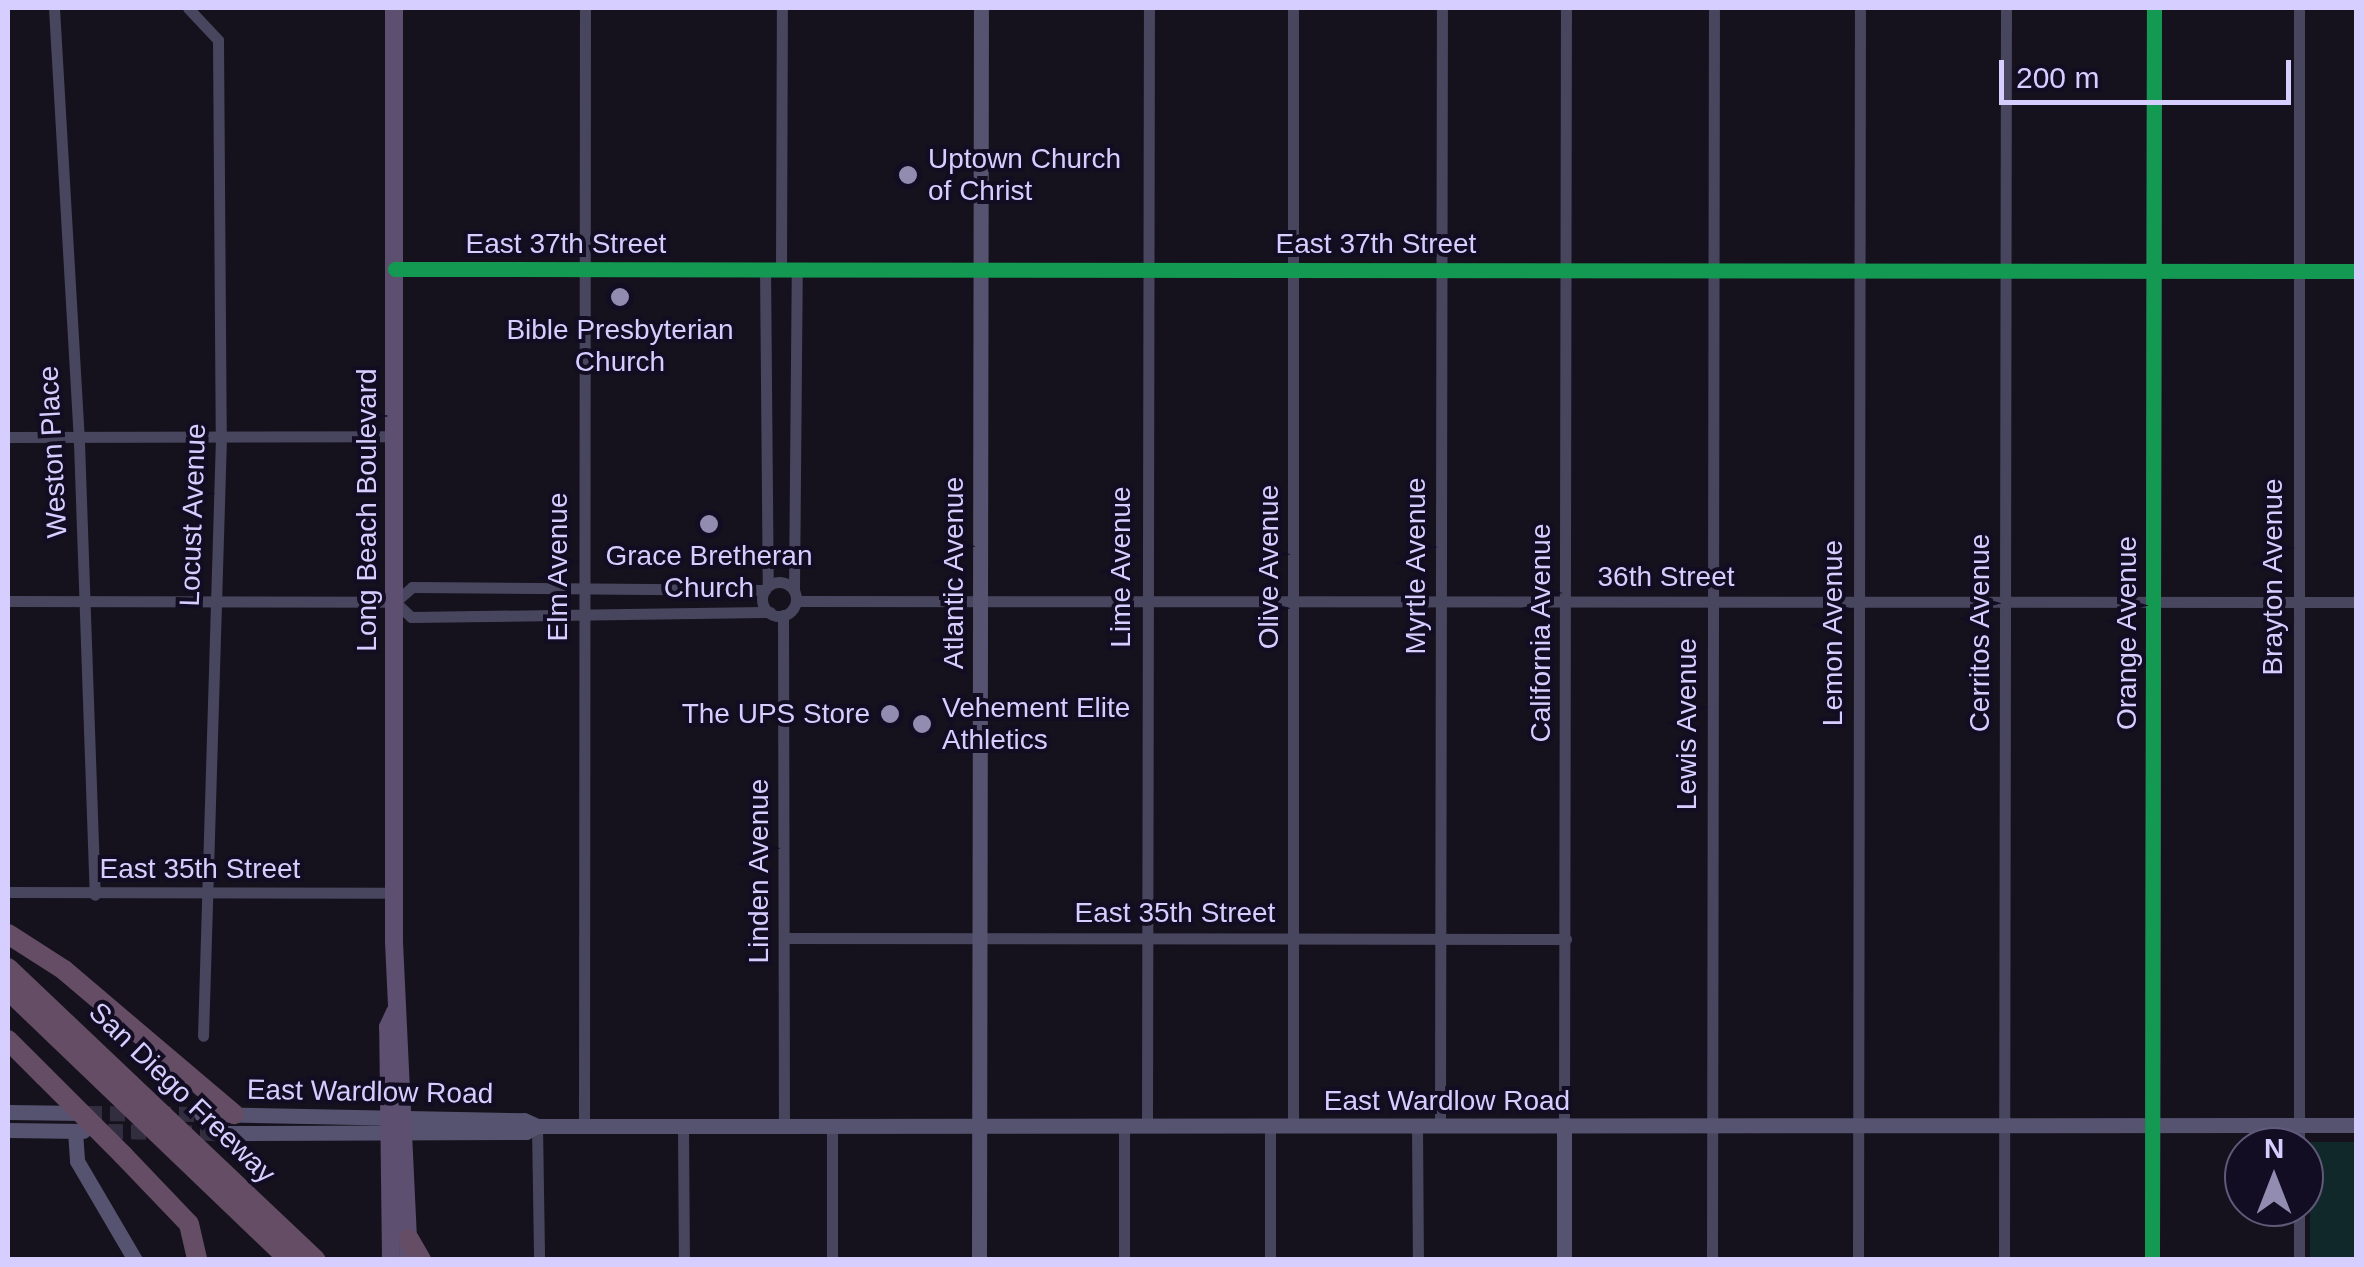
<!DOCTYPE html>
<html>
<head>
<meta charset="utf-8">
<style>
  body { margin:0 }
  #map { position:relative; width:2364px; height:1267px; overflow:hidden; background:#15121d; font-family:Arial,sans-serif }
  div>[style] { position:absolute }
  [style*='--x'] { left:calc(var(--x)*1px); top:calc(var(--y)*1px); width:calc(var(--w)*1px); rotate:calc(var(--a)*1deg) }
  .green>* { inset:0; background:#11282b }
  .secondary-tunnel>* { height:15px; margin-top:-7.5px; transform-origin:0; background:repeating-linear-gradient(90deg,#322e3f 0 15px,transparent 0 23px) }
  .street>* { height:11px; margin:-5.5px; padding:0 5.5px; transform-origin:5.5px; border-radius:5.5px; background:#48465e }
  .street>.ring { margin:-5.5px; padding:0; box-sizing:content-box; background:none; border:11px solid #48465e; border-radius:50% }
  .secondary>* { height:15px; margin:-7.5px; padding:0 7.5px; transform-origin:7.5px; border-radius:7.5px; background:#565371 }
  .primary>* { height:18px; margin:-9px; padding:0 9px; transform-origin:9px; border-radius:9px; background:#5d4f70 }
  .highway>* { height:20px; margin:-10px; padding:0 10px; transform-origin:10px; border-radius:10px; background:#644d65 }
  .highway-bridge>* { height:20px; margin:-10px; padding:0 10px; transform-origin:10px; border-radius:10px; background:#644d65 }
  .cycleway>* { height:15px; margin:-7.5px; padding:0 7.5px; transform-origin:7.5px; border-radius:7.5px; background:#139951 }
  .dots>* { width:28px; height:28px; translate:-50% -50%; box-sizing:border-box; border:5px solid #120d22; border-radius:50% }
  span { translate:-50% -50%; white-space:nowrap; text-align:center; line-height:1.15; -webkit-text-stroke:8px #120d22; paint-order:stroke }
  .poi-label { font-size:28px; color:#d6ceff }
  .left { translate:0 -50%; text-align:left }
  .right { translate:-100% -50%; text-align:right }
  .street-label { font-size:28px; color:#d6ceff }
  .frame { position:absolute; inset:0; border:10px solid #d6ceff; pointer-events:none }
  .north { position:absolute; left:2224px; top:1127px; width:100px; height:100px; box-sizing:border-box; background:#120d22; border:2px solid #605a7a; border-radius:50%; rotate:0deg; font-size:28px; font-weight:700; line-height:40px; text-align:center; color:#d6ceff }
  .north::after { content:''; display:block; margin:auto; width:35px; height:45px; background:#928cb0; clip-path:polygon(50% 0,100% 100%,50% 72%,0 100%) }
  .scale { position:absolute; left:1999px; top:60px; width:292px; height:45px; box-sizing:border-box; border:5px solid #d6ceff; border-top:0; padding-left:12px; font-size:30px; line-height:35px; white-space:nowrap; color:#d6ceff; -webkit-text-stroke:8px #120d22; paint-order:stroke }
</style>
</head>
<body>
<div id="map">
  <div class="green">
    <i style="clip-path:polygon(2310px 1142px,2356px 1142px,2356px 1259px,2310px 1259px)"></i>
  </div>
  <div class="secondary-tunnel">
    <i style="--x:87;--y:1113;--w:114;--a:0.5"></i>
    <i style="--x:108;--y:1131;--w:112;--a:1"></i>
  </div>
  <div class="street">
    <i style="--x:54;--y:8;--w:436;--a:86.7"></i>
    <i style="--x:79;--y:443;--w:452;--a:88"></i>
    <i style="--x:188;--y:8;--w:44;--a:46.8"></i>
    <i style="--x:218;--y:40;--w:397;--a:89.6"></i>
    <i style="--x:221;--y:437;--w:599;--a:91.72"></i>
    <i style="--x:765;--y:268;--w:318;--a:89.5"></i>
    <i style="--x:781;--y:268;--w:260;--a:-89.8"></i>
    <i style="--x:395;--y:269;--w:1961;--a:0.06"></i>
    <i style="--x:8;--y:437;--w:386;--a:-0.1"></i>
    <i class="ring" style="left:762px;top:582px;width:23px;height:23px"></i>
    <i style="--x:794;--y:590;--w:321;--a:-89.5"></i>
    <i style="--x:8;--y:601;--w:387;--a:0.1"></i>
    <i style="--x:395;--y:602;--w:23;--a:-41"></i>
    <i style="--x:412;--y:587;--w:353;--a:0.5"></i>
    <i style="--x:796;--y:601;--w:1560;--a:0.04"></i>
    <i style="--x:395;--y:602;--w:22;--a:43"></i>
    <i style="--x:411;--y:617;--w:359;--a:-0.8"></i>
    <i style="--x:783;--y:615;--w:512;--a:89.89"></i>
    <i style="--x:8;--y:892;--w:386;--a:0.1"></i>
    <i style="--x:784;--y:938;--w:782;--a:0.07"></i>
    <i style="--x:1440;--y:1125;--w:1117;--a:-89.9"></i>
    <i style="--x:1564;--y:1125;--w:1117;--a:-89.9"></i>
    <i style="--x:537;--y:1126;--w:134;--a:89.1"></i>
    <i style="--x:1270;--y:1126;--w:134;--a:90"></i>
    <i style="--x:1293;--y:1126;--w:1118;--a:-90"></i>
    <i style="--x:1417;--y:1126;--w:134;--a:89.6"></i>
    <i style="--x:584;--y:1127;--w:1119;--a:-89.95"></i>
    <i style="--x:683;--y:1127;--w:133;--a:89.6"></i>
    <i style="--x:1124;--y:1127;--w:133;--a:90"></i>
    <i style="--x:1147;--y:1127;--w:1119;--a:-89.9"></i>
    <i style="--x:2299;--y:1147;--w:1139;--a:-90"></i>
    <i style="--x:2299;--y:1207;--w:53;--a:90"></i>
    <i style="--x:832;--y:1260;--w:133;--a:-90"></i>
    <i style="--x:1712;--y:1260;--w:1252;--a:-89.91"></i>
    <i style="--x:1858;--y:1260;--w:1252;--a:-89.91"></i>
    <i style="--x:2004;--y:1260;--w:1252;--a:-89.91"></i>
  </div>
  <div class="secondary">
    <i style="--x:8;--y:1112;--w:75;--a:0.8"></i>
    <i style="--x:201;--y:1114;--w:323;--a:1.1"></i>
    <i style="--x:524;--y:1120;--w:14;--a:25"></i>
    <i style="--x:1564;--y:1125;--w:135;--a:90"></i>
    <i style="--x:8;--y:1130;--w:75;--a:0.8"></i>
    <i style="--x:75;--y:1131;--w:30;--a:86"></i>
    <i style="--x:77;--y:1161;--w:115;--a:59.6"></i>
    <i style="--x:220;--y:1133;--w:306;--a:-0.2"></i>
    <i style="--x:526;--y:1132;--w:13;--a:-29"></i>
    <i style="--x:537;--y:1126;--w:1819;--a:-0.03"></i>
    <i style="--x:979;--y:1260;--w:1252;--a:-89.91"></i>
    <i style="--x:2152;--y:1260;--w:1252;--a:-89.91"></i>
  </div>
  <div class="primary">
    <i style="--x:394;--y:8;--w:934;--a:90"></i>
    <i style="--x:394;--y:942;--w:318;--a:87.3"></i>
    <i style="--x:391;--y:1260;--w:233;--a:-90.7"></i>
    <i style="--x:388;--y:1027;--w:17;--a:-65"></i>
  </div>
  <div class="highway">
    <i style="--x:8;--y:934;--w:67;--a:32.7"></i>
    <i style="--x:64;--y:970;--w:223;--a:40.3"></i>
    <i style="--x:8;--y:968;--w:424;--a:43.5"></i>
    <i style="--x:8;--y:990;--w:390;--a:43.8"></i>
    <i style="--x:8;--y:1040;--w:51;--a:45"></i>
    <i style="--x:123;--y:1155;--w:95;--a:46.3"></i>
    <i style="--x:189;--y:1224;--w:37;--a:77"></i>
    <i style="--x:409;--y:1239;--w:24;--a:60"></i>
  </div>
  <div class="highway-bridge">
    <i style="--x:44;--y:1076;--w:112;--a:45"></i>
  </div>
  <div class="cycleway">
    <i style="--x:395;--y:269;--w:1961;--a:0.06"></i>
    <i style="--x:2152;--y:1260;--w:1252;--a:-89.91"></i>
  </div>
  <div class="dots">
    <i style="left:908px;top:175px;background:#928cb0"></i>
    <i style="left:620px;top:297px;background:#928cb0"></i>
    <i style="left:709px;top:524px;background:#928cb0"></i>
    <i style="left:890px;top:714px;background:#928cb0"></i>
    <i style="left:922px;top:724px;background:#928cb0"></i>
  </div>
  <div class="poi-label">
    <span class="left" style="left:928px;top:175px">Uptown Church<br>of Christ</span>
    <span style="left:620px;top:346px">Bible Presbyterian<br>Church</span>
    <span style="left:709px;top:572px">Grace Bretheran<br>Church</span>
    <span class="left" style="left:942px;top:724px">Vehement Elite<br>Athletics</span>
    <span class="right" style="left:870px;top:714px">The UPS Store</span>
  </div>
  <div class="street-label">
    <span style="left:566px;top:244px">East 37th Street</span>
    <span style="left:1376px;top:244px">East 37th Street</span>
    <span style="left:53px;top:452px;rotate:-93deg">Weston Place</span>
    <span style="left:367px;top:510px;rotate:-90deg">Long Beach Boulevard</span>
    <span style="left:193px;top:515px;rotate:-88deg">Locust Avenue</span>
    <span style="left:1416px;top:566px;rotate:-90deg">Myrtle Avenue</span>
    <span style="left:558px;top:567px;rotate:-90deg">Elm Avenue</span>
    <span style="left:1121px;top:567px;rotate:-90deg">Lime Avenue</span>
    <span style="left:1269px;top:567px;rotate:-90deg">Olive Avenue</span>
    <span style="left:954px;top:573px;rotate:-90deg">Atlantic Avenue</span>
    <span style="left:1666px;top:577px">36th Street</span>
    <span style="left:2273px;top:577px;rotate:-90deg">Brayton Avenue</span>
    <span style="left:1541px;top:633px;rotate:-90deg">California Avenue</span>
    <span style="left:1833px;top:633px;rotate:-90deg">Lemon Avenue</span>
    <span style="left:1980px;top:633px;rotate:-90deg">Cerritos Avenue</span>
    <span style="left:2127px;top:633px;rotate:-90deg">Orange Avenue</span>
    <span style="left:1687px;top:724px;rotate:-90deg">Lewis Avenue</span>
    <span style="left:200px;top:869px">East 35th Street</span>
    <span style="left:759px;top:871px;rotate:-90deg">Linden Avenue</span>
    <span style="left:1175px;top:913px">East 35th Street</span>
    <span style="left:370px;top:1092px;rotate:1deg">East Wardlow Road</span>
    <span style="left:182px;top:1093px;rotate:44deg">San Diego Freeway</span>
    <span style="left:1447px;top:1101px">East Wardlow Road</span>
  </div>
  <div class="frame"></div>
  <div class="north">N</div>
  <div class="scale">200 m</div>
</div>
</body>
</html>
